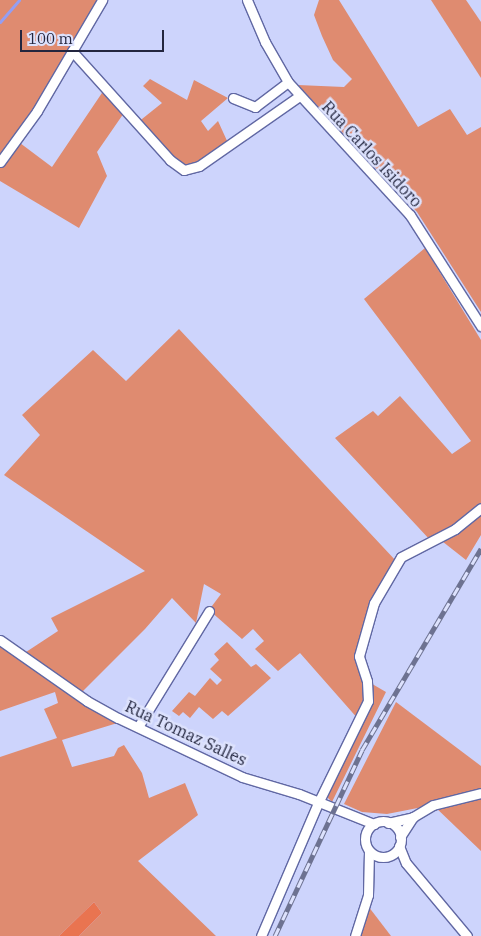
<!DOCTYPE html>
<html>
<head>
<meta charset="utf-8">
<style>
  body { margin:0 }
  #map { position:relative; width:481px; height:936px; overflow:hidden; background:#cdd4fc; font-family:"IBM Plex Serif",serif }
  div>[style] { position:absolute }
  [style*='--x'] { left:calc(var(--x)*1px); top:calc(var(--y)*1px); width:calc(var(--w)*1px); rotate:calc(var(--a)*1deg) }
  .green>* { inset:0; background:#df8b70 }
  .forest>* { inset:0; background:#e97450 }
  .stream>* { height:3px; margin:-1.5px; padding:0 1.5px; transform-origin:1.5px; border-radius:1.5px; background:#949ef2 }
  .roads { filter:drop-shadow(1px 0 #6168a3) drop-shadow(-1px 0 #6168a3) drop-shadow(0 1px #6168a3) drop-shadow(0 -1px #6168a3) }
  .minor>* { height:9px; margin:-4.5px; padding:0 4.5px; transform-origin:4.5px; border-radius:4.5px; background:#fff }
  .minor>.ring { margin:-4.5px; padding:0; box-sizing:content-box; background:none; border:9px solid #fff; border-radius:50% }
  .rail>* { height:5px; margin-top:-2.5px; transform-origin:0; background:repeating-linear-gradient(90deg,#dde2fd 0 9px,#6d7291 0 18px); box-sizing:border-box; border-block:1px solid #6d7291 }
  span { translate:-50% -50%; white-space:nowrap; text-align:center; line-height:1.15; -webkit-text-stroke:5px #dde2fd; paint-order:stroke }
  .street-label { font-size:16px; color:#23263f }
  .scale { position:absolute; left:20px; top:30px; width:144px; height:22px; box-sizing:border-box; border:2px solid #23263f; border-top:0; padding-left:6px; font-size:15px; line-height:18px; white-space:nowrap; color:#23263f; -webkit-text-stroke:4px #dde2fd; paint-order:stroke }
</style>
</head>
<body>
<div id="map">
  <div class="green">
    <i style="clip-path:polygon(0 0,102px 0,53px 83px,0 159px)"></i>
    <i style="clip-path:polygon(319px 0,339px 0,418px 127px,450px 109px,467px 135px,481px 127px,481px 312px,417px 212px,298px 85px,344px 87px,352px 79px,333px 60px,322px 36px,314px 15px)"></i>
    <i style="clip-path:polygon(431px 0,466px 0,481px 22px,481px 78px)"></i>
    <i style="clip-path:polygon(150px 79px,187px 100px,194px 80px,228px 98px,201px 121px,208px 131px,218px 121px,228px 143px,213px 156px,184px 170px,137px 123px,162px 103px,143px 86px)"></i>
    <i style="clip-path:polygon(106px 87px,126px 110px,97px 152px,107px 176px,79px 228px,0 181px,0 162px,16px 140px,52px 167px)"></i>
    <i style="clip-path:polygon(425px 248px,481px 340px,481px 535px,466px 560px,438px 538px,431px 541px,335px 438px,373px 411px,378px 416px,400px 396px,452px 454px,471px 441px,364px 299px)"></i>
    <i style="clip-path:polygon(179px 329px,397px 562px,374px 603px,359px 656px,367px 681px,386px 692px,332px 802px,327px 797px,359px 720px,300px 653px,278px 671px,255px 649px,264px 641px,253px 629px,242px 639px,209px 610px,221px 594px,204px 584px,196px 623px,172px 598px,145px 629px,79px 695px,124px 721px,62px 740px,72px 767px,114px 756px,118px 748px,124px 745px,142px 773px,149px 798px,185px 783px,198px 815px,138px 861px,216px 936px,79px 936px,102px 913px,94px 902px,59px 936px,0 936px,0 757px,57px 738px,44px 709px,58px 703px,55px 692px,0 711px,0 645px,23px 654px,58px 631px,51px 618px,145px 571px,4px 475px,40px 435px,22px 415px,93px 350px,126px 381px)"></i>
    <i style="clip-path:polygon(227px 642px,251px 667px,256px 664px,271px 678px,228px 716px,222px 711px,213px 719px,199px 707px,190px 718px,183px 712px,179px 716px,172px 711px,189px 692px,195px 696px,210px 678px,217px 685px,222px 680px,210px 669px,219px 660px,214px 654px)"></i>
    <i style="clip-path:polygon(396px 702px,481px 766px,481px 851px,433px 805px,387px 814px,362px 812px,344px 804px)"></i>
    <i style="clip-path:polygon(365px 902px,391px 936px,355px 936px)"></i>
  </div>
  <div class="forest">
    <i style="clip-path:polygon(94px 902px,102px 913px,79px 936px,59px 936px)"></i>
  </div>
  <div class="stream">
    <i style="--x:0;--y:22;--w:29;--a:-49"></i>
  </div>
  <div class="roads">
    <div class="minor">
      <i style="--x:247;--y:0;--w:46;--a:66.8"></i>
      <i style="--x:265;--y:42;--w:46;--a:60.1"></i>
      <i style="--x:288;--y:82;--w:180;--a:47.5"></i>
      <i style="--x:410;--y:215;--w:132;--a:57.4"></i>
      <i style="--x:72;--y:51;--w:147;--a:48"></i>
      <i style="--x:170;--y:160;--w:17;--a:36"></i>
      <i style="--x:184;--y:170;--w:16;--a:-15"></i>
      <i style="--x:199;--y:166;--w:121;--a:-34.9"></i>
      <i style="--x:233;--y:98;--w:24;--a:22"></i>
      <i style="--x:255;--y:107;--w:41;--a:-37.1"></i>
      <i style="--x:0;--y:162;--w:63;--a:-54"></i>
      <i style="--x:37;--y:111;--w:129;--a:-59.6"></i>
      <i style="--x:0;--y:640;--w:106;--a:35"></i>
      <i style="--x:87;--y:701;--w:35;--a:29"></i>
      <i style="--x:118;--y:718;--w:137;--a:25.4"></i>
      <i style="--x:242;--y:777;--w:59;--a:16.6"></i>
      <i style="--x:299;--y:794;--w:81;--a:21.8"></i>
      <i style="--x:138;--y:727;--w:136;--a:-58.5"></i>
      <i class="ring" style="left:365px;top:821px;width:27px;height:27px"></i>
      <i style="--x:388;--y:823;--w:26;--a:-13"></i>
      <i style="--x:413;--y:817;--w:23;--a:-31"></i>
      <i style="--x:433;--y:805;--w:49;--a:-14"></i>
      <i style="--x:400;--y:837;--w:24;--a:-57"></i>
      <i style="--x:399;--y:846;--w:18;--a:68"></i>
      <i style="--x:406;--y:863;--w:95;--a:50.1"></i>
      <i style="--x:261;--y:936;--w:147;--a:-66.8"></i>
      <i style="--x:319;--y:801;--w:111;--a:-63.9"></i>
      <i style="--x:368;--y:701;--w:20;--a:-93"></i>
      <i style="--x:367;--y:681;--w:26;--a:-108"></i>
      <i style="--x:359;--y:656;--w:55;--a:-74.2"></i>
      <i style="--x:374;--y:603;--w:53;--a:-59.6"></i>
      <i style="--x:401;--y:557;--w:61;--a:-27.4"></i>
      <i style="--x:455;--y:529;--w:33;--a:-39"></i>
      <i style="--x:355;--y:936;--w:43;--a:-72.4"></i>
      <i style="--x:368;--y:895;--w:44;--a:-88.7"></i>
    </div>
  </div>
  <div class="rail">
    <i style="--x:275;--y:936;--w:205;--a:-64.9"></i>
    <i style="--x:362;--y:750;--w:234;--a:-59.4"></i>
  </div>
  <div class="street-label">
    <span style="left:372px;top:154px;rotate:47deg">Rua Carlos Isidoro</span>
    <span style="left:186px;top:733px;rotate:25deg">Rua Tomaz Salles</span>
  </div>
  <div class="scale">100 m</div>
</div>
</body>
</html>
